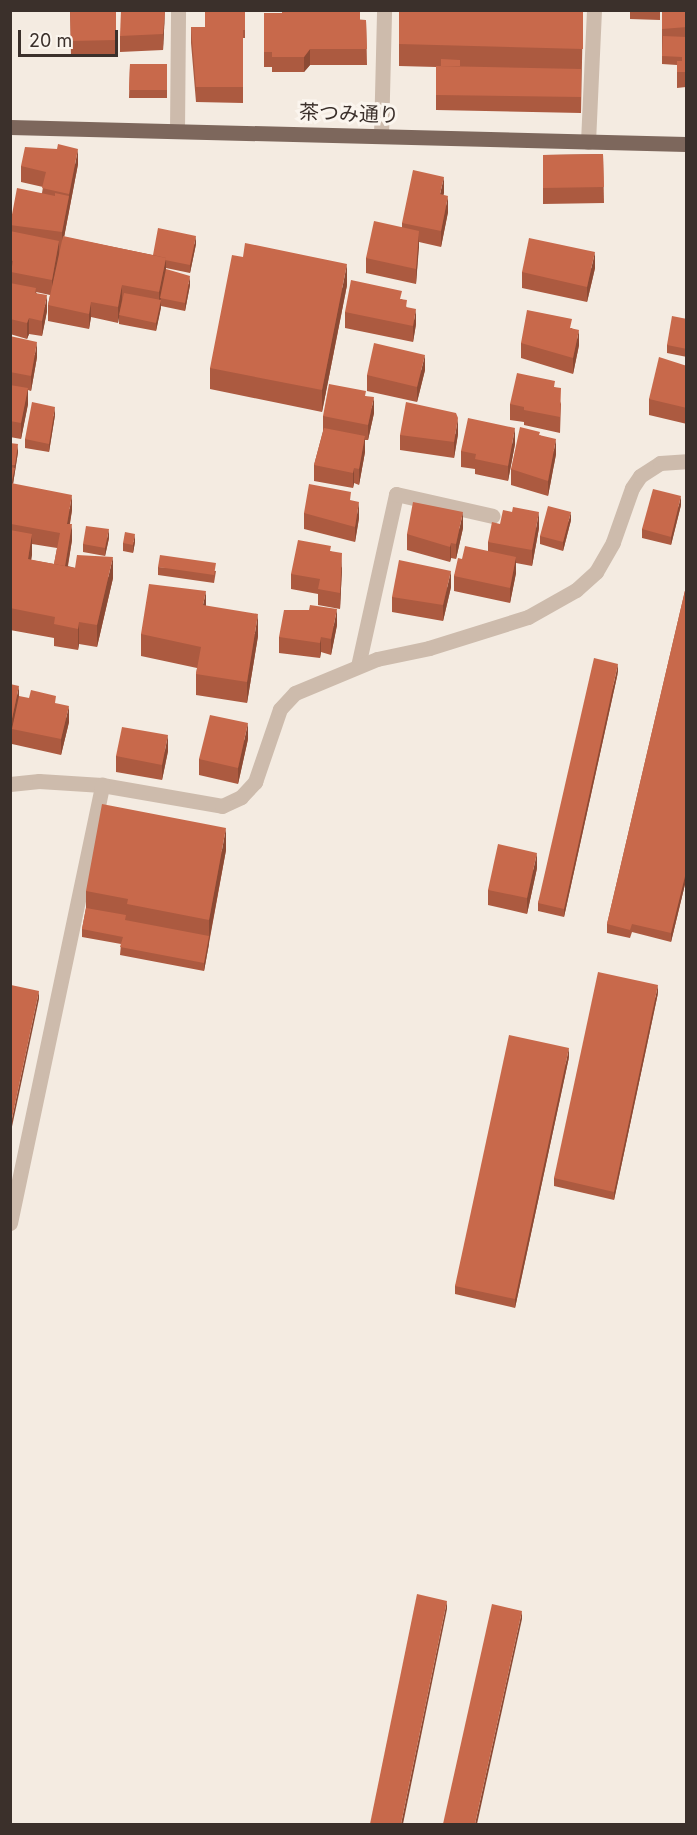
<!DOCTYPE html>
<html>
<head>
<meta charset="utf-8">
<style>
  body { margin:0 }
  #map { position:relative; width:697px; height:1835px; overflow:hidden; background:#f4ebe1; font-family:Inter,"Noto Sans JP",sans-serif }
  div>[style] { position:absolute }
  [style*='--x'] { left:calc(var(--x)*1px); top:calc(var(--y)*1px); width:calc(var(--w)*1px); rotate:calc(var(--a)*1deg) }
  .street>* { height:15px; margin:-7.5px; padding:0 7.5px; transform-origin:7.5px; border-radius:7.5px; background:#cdbbac }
  .primary>* { height:15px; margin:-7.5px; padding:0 7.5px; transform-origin:7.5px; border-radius:7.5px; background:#7d675c }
  .wall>* { inset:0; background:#ac5a40 }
  .shaded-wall>* { inset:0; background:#8c4a34 }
  .building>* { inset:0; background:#c8694b }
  span { translate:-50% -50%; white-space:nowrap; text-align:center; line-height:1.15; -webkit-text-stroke:6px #fbf5ee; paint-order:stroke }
  .street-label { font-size:20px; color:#3b302b }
  .frame { position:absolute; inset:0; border:12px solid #3b302b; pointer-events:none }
  .scale { position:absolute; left:18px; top:30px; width:100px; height:27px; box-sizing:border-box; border:3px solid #3b302b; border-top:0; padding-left:8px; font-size:18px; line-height:21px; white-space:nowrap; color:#3b302b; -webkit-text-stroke:4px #fbf5ee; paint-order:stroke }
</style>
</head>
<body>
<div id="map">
  <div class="street">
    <i style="--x:177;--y:131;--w:121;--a:-89.5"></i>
    <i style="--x:381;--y:136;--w:126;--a:-88.6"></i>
    <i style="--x:588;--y:142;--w:132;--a:-87.4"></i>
    <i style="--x:358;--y:666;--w:176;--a:-77.5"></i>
    <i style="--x:396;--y:494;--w:99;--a:12.8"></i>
    <i style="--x:10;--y:784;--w:29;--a:-6"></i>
    <i style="--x:39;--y:781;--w:63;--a:3.6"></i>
    <i style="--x:102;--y:785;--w:122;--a:9.9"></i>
    <i style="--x:222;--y:806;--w:21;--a:-25"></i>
    <i style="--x:241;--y:797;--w:21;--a:-47"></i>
    <i style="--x:255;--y:782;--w:77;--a:-71.1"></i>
    <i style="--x:280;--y:709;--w:22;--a:-47"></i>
    <i style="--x:295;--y:693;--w:89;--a:-22.5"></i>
    <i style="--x:377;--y:659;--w:53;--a:-11.9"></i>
    <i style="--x:429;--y:648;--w:104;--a:-17.4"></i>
    <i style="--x:528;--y:617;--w:55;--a:-29.4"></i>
    <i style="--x:576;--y:590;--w:27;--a:-42"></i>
    <i style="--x:596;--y:572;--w:34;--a:-60"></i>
    <i style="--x:613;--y:542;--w:57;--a:-70.6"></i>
    <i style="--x:632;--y:488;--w:14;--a:-56"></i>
    <i style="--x:640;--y:476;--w:24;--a:-33"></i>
    <i style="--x:660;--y:463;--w:26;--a:-4"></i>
    <i style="--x:10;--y:1223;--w:448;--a:-78.1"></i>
  </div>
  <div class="primary">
    <i style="--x:10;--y:127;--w:676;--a:1.44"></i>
  </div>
  <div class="wall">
    <i style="clip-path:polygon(70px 10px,116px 10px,116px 56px,71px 56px)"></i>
    <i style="clip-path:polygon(165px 10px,163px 50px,120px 52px,120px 36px)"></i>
    <i style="clip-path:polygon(245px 10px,245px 38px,243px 38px,243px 103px,196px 102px,191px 43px,191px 27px,205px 27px)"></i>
    <i style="clip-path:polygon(251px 10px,278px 10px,278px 11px,251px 11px)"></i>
    <i style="clip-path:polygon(399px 10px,583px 11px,581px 113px,436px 110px,436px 67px,399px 66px)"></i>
    <i style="clip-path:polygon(630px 10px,660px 10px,660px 20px,630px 19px)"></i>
    <i style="clip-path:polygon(662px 10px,687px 10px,687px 103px,686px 87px,677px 88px,677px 65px,662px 64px)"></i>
    <i style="clip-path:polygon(264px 13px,366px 20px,367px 65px,310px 65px,304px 72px,272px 72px,272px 67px,264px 67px)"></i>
    <i style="clip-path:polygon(130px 64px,167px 64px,167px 98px,129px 98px)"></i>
    <i style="clip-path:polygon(603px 154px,604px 203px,543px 204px,543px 155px)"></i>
    <i style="clip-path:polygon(78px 164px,64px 237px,153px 255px,196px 244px,190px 273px,166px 268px,166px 271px,190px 285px,185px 311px,161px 306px,156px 331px,119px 324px,119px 316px,118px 323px,91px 317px,89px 329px,48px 321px,48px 305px,50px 295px,36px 292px,47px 311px,42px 336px,29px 334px,27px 339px,10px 334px,10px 222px,42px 193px,43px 187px,21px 182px,21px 166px)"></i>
    <i style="clip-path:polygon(444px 193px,443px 195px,448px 212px,441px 247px,419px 242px,416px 284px,366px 273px,366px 258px,402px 227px,402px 223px)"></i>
    <i style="clip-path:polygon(595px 268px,587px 302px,522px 288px,522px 272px)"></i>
    <i style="clip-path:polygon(347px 285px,322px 412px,210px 389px,210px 368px)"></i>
    <i style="clip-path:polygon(402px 299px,416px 324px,413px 342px,345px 328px,345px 312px)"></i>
    <i style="clip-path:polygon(687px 319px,687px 357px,667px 353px,667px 345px)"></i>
    <i style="clip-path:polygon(572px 328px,579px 345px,573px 374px,521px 358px,521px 343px)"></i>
    <i style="clip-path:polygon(10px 336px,37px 357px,31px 391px,28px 390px,28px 404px,21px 439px,10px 437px)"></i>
    <i style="clip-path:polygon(687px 366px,687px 424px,649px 415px,649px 399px)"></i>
    <i style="clip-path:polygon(425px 370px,417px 402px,367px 391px,367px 375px)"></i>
    <i style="clip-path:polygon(555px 387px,561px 404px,560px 433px,524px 425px,524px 422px,510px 420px,510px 404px)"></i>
    <i style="clip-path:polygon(366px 396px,374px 413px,368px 440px,365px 440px,365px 452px,359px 485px,354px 483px,353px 488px,314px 481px,314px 465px,323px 431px,323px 416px)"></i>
    <i style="clip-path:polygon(55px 415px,49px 452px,25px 448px,25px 439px)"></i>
    <i style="clip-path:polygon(458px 434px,454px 458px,400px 450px,400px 435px)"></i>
    <i style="clip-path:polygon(540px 435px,556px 454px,548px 496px,511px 485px,511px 469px)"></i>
    <i style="clip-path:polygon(evenodd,10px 443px,18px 452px,13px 484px,72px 510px,70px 524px,72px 540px,68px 566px,113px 578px,97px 647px,79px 644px,78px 650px,54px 646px,54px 638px,10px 630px,10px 443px,32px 544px,57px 548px,54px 564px,31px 560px,32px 544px)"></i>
    <i style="clip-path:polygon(515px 444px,508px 481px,475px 474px,475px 469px,461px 467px,461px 451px)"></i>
    <i style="clip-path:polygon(351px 501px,359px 518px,355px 542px,304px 529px,304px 513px)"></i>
    <i style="clip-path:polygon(681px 505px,671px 545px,642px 538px,642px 529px)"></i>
    <i style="clip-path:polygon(571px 520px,563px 551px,540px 544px,540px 536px)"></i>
    <i style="clip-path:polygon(500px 524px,539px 528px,532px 566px,516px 563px,516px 573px,510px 603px,454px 591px,454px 576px,462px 559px,488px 551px,488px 542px)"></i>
    <i style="clip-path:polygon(463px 528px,456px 559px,451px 558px,450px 562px,407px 550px,407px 534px)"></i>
    <i style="clip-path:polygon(109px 538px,105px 556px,83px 552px,83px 544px)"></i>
    <i style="clip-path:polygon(135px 542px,133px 553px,123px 551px,123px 543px)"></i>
    <i style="clip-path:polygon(331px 551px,342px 568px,340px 609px,318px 605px,318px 594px,291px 589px,291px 574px)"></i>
    <i style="clip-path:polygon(158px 567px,216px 571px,214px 583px,158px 575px)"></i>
    <i style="clip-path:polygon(687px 582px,687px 876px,671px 942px,632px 932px,630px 938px,607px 933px,607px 924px)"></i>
    <i style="clip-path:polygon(451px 587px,443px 621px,392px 612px,392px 597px)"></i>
    <i style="clip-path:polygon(206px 606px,258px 636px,247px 703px,196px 695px,196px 674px,197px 668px,141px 656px,141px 634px)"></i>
    <i style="clip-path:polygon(337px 625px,331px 655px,321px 652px,320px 658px,279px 653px,279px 637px)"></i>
    <i style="clip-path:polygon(618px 672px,564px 917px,538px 911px,538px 903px)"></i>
    <i style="clip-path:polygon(10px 684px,19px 697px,56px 704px,69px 722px,61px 755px,12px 744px,12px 736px,10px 744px)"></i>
    <i style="clip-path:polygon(248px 739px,238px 784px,199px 775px,199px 759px)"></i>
    <i style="clip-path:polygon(168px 751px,162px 780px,116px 772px,116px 756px)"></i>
    <i style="clip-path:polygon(226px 850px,204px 971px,120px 955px,121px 944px,82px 937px,82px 929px,86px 908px,86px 891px)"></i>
    <i style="clip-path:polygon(537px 868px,527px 914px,488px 905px,488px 890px)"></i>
    <i style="clip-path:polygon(658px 993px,614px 1200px,554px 1186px,554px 1178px)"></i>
    <i style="clip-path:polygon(569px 1057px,515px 1308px,455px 1294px,455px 1286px)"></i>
  </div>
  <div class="shaded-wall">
    <i style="clip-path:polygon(165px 10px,163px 50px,163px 34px)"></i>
    <i style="clip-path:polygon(310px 49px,310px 65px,304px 72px,304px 57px)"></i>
    <i style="clip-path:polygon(78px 149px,78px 164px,62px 248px,62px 232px)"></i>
    <i style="clip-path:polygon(444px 177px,444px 193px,440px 210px,440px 194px)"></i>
    <i style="clip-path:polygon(448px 196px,448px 212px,441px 247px,441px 231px)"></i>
    <i style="clip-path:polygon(419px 231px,419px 247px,416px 284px,416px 269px)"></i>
    <i style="clip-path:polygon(196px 236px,196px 244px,190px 273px,190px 265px)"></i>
    <i style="clip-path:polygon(59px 241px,59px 256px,52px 296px,52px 280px)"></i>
    <i style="clip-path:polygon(595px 252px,595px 268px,587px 302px,587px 287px)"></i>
    <i style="clip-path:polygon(166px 258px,166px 274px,159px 307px,159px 292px)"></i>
    <i style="clip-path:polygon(347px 264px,347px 285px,322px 412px,322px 390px)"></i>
    <i style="clip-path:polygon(190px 276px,190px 285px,185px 311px,185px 303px)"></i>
    <i style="clip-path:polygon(122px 285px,122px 300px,118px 323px,118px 307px)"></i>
    <i style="clip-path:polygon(47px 295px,47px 311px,42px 336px,42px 321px)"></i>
    <i style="clip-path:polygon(161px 300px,161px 308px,156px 331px,156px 323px)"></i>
    <i style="clip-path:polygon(91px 302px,91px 317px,89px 329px,89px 314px)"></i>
    <i style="clip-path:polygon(416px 309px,416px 324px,413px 342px,413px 326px)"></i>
    <i style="clip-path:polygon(29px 318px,29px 334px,27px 339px,27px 323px)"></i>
    <i style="clip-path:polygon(579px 330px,579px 345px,573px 374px,573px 358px)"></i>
    <i style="clip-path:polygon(37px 342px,37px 357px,31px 391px,31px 376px)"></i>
    <i style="clip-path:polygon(425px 355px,425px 370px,417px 402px,417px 387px)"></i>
    <i style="clip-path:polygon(28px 388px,28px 404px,21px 439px,21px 423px)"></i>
    <i style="clip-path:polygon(374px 397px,374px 413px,368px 440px,368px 425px)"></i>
    <i style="clip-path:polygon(55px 407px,55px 415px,49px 452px,49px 444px)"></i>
    <i style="clip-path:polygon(458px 418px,458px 434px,454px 458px,454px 442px)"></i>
    <i style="clip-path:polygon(515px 428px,515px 444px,508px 481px,508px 466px)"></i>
    <i style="clip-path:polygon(365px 436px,365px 452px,359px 485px,359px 469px)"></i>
    <i style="clip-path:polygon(556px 439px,556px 454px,548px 496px,548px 481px)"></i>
    <i style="clip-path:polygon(18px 444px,18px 452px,11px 497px,11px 489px)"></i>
    <i style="clip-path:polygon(354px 468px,354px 483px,353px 488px,353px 473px)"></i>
    <i style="clip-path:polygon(72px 495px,72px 510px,67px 539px,67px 524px)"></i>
    <i style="clip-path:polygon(681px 496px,681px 505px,671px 545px,671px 537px)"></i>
    <i style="clip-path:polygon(359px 502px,359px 518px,355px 542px,355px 527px)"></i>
    <i style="clip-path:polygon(463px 512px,463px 528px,456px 559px,456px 544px)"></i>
    <i style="clip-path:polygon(539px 512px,539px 528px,532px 566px,532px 550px)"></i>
    <i style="clip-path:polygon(571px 512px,571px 520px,563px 551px,563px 542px)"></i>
    <i style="clip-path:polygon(72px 524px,72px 540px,64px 587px,64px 572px)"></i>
    <i style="clip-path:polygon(109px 529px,109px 538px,105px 556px,105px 548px)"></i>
    <i style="clip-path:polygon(32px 534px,32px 555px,28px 581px,28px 559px)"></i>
    <i style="clip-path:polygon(135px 534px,135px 542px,133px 553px,133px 545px)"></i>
    <i style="clip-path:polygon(451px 543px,451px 558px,450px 562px,450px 547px)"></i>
    <i style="clip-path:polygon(342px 553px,342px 568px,340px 609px,340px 593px)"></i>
    <i style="clip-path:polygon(113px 557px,113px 578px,97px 647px,97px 625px)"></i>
    <i style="clip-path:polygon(516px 557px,516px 573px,510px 603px,510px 588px)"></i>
    <i style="clip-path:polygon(451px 571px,451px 587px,443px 621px,443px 605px)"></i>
    <i style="clip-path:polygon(206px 591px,206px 612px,203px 605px)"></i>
    <i style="clip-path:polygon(337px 609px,337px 625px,331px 655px,331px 639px)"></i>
    <i style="clip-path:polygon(258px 614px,258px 636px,247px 703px,247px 682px)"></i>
    <i style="clip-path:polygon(79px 622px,79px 644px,78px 650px,78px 629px)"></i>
    <i style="clip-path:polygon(321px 637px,321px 652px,320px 658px,320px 643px)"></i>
    <i style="clip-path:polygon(618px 664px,618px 672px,564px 917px,564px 909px)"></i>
    <i style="clip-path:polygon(19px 686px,19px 702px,12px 729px,10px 744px,10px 728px)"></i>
    <i style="clip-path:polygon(69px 706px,69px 722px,61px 755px,61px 739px)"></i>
    <i style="clip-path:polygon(248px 723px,248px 739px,238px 784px,238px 768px)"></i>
    <i style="clip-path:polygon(168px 735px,168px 751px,162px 780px,162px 765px)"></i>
    <i style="clip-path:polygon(226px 828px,226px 850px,209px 941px,209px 920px)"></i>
    <i style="clip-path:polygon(537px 853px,537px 868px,527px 914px,527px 898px)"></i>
    <i style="clip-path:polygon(687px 868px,687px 876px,671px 942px,671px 933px)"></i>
    <i style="clip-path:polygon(209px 936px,209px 944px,204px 971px,204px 963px)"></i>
    <i style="clip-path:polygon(658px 985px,658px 993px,614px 1200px,614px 1192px)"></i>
    <i style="clip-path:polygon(39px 991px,39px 999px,10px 1136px,10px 1128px)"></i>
    <i style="clip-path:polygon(569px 1048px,569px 1057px,515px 1308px,515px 1299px)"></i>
    <i style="clip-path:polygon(447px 1601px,447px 1609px,403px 1824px,401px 1824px)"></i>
    <i style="clip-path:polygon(522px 1611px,522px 1619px,477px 1824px,475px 1824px)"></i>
  </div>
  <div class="building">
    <i style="clip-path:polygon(70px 10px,116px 10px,116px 40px,71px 41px)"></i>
    <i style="clip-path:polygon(121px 10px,165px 10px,163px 34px,120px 36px)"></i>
    <i style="clip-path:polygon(205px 10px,245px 10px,245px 30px,243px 30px,243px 27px,205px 27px)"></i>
    <i style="clip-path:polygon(282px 10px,360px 10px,360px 20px,366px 20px,367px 49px,310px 49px,304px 57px,272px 57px,272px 52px,264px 52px,264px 13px,282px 13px)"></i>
    <i style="clip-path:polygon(399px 10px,583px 11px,583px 49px,399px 44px)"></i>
    <i style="clip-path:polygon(662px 10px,687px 10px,687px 27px,662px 29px)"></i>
    <i style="clip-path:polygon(191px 27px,243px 27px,243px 87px,196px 87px)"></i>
    <i style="clip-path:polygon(663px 36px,687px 37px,687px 53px,682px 53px,682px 57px,662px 56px)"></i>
    <i style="clip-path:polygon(682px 53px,687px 53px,687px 87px,686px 72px,677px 72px,677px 61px,682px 61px)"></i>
    <i style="clip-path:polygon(441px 59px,460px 60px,460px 66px,441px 66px)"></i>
    <i style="clip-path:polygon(130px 64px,167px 64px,167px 90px,129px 90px)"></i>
    <i style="clip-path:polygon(436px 66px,581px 69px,581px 97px,436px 95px)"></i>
    <i style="clip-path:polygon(58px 144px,78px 149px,69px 194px,42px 188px,46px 172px,21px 166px,25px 147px,57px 149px)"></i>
    <i style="clip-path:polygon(603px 154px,604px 187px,543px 188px,543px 155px)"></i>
    <i style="clip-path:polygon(413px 170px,444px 177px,440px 194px,448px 196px,441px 231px,402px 223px)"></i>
    <i style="clip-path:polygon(17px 188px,55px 196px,55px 193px,69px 196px,62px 232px,10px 225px)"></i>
    <i style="clip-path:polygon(374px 221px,419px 231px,416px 269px,366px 258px)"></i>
    <i style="clip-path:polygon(158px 228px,196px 236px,190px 265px,165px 260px,166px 258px,153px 255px)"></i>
    <i style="clip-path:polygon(10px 231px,59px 241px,52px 280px,11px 272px,13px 261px,10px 260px)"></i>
    <i style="clip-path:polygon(63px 236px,166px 258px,159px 292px,122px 285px,118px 307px,91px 302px,89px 314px,48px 305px)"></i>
    <i style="clip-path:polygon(529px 238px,595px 252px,587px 287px,522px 272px)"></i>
    <i style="clip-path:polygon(245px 243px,347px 264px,322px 390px,210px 368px,232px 255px,243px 257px)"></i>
    <i style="clip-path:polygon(166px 269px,190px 276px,185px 303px,160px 298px)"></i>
    <i style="clip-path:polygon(351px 280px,402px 291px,400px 299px,407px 300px,406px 307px,416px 309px,413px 326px,345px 312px)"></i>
    <i style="clip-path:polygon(10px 283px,36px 288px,35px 293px,47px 295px,42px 321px,29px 318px,27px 323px,10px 319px)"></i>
    <i style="clip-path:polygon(124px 293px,161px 300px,156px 323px,119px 315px)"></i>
    <i style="clip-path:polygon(527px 310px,572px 319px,570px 328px,579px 330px,573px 358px,521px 343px)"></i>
    <i style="clip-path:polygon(672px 316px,687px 319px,687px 349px,667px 345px)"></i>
    <i style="clip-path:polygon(10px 336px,37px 342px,31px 376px,10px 372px)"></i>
    <i style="clip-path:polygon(374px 343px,425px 355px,417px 387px,367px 375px)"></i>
    <i style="clip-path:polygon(659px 357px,687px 366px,687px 408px,649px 399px)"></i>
    <i style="clip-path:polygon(517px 373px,555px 381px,554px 387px,561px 388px,560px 417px,524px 410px,524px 407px,510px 404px)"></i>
    <i style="clip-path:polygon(329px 384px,366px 391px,365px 396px,374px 397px,368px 425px,323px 416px)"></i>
    <i style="clip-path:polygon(10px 385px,28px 388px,21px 423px,10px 421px)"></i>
    <i style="clip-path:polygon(32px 402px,55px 407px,49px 444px,25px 439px)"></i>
    <i style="clip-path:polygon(406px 402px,456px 413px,458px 418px,454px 442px,400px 435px)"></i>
    <i style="clip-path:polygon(468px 418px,515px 428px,508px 466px,475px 459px,476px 454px,461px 451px)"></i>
    <i style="clip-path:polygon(520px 427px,540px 432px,539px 435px,556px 439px,548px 481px,511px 469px)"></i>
    <i style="clip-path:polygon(324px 428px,365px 436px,359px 469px,354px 468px,353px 473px,314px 465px)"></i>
    <i style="clip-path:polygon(10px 443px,18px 444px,15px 465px,10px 465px)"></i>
    <i style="clip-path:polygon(10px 467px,15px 468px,10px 488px)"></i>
    <i style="clip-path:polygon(11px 483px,72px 495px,67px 524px,72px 524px,65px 566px,54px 564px,60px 533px,11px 524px,12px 519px,10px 519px)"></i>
    <i style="clip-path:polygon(309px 484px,351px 492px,350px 500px,359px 502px,355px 527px,304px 513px)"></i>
    <i style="clip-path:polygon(653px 489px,681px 496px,671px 537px,642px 529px)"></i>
    <i style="clip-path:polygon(413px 502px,463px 512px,456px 544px,451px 543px,450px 547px,407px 534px)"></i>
    <i style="clip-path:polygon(548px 506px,571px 512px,563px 542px,540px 536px)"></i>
    <i style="clip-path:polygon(513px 507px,539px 512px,532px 550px,488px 542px,492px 522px,500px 524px,503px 510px,512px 512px)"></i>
    <i style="clip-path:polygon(86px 526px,109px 529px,105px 548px,83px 544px)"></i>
    <i style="clip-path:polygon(10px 530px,32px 534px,28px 559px,75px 568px,77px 555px,113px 557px,97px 625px,79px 622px,78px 629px,54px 624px,55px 617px,10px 608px,11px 581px,10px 581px)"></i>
    <i style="clip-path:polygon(125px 532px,135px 534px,133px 545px,123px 543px)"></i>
    <i style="clip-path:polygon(298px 540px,331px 546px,330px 551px,342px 553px,340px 593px,318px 589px,320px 579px,291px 574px)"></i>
    <i style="clip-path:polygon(465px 546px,516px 557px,510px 588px,454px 576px,458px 558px,462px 559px)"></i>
    <i style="clip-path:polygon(160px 555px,216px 563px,214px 575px,158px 567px)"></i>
    <i style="clip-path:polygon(399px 560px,451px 571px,443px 605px,392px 597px)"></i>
    <i style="clip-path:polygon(687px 582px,687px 868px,671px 933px,632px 924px,630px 930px,607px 924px)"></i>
    <i style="clip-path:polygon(149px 584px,206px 591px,203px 605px,258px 614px,247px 682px,196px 674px,201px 647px,141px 634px)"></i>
    <i style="clip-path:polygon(310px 605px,337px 609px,331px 639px,321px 637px,320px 643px,279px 637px,284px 610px,309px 610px)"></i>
    <i style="clip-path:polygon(594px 658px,618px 664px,564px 909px,538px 903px)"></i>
    <i style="clip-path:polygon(10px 684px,19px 686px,10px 728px)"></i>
    <i style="clip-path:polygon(31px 690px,56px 696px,55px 703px,69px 706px,61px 739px,12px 729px,19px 696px,29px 698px)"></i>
    <i style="clip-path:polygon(210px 715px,248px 723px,238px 768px,199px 759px)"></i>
    <i style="clip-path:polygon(122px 727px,168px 735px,162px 765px,116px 756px)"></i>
    <i style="clip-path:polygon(102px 804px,226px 828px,209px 920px,127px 904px,128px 899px,86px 891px)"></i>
    <i style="clip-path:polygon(498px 844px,537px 853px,527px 898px,488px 890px)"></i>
    <i style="clip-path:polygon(86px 908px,126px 915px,125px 920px,209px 936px,204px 963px,120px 947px,123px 937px,82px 929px)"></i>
    <i style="clip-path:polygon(598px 972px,658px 985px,614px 1192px,554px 1178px)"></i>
    <i style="clip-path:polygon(11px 985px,39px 991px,10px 1128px,10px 985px)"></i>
    <i style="clip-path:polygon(509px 1035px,569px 1048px,515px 1299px,455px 1286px)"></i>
    <i style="clip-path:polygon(417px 1594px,447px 1601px,401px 1824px,370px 1824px)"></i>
    <i style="clip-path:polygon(492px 1604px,522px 1611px,475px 1824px,443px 1824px)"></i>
  </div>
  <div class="street-label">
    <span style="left:349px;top:114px;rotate:2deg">茶つみ通り</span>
  </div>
  <div class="frame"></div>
  <div class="scale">20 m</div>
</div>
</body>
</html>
